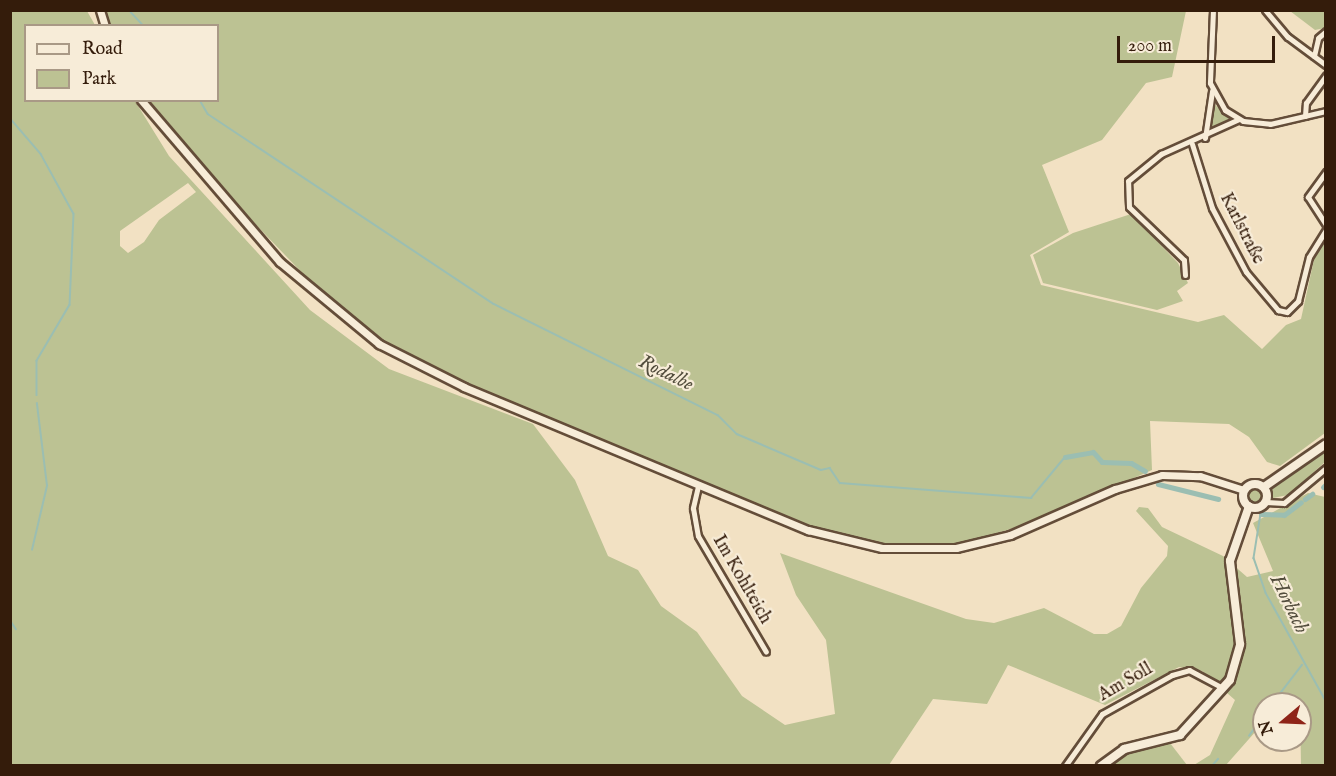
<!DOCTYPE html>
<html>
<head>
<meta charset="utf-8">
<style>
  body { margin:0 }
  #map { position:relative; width:1336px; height:776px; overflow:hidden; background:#f2e1c3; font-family:"IM FELL English",serif }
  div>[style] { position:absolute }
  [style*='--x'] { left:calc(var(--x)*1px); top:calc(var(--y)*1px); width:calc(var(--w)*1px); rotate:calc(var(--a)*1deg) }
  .green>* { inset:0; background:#bcc293 }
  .round { border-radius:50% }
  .stream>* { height:1.5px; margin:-0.75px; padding:0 0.75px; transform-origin:0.75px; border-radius:0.75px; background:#9bbeb2 }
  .canal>* { height:5px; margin:-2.5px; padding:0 2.5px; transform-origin:2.5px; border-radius:2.5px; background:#9bbeb2 }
  .roads { filter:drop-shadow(2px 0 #644d39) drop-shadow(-2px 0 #644d39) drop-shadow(0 2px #644d39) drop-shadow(0 -2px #644d39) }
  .minor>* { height:5px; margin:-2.5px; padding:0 2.5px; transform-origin:2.5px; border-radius:2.5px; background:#f7ecd8 }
  .tertiary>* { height:7px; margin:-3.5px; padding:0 3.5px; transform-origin:3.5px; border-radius:3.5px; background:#f7ecd8 }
  .secondary>* { height:8px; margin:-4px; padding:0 4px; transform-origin:4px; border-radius:4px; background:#f7ecd8 }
  .secondary>.ring { margin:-4px; padding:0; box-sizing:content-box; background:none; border:8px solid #f7ecd8; border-radius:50% }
  span { translate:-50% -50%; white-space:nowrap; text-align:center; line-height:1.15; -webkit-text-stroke:4.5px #f7ecd8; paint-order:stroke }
  .street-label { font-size:18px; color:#341c0b }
  .water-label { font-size:20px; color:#534d3d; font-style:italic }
  .frame { position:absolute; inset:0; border:12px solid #341c0b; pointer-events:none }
  .legend { position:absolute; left:24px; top:24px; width:195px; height:78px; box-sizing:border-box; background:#f7ecd8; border:2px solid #a99986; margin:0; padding:8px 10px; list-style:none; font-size:18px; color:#341c0b }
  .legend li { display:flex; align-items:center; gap:12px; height:30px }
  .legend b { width:30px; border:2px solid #a99986 }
  .north { position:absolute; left:1252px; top:692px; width:60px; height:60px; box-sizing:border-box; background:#f7ecd8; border:2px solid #a99986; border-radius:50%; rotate:251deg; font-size:16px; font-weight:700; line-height:24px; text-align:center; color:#341c0b }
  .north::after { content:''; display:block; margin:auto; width:21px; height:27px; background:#8f2418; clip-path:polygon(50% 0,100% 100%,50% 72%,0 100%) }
  .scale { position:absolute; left:1117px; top:36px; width:158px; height:27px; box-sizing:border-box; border:3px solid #341c0b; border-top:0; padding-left:8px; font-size:18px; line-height:21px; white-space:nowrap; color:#341c0b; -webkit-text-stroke:4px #f7ecd8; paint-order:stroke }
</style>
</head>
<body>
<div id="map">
  <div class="green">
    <i style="clip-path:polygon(evenodd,10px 11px,87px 11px,95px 25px,26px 26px,26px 100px,135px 101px,169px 156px,310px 310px,389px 369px,533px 424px,575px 480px,608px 556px,638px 570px,661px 606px,697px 632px,742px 696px,785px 725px,835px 714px,826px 640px,796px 595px,780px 553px,966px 619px,994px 623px,1044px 608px,1094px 634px,1107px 634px,1121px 626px,1141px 588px,1167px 556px,1168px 546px,1136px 511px,1139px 507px,1148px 508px,1162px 527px,1223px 556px,1247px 577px,1273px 571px,1253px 523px,1308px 493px,1325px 497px,1325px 765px,1301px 765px,1300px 704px,1264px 704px,1264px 722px,1226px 765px,1194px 765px,1210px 755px,1235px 700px,1202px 671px,1179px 667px,1105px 705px,1008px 665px,987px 704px,933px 699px,889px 765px,11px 765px,10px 11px,188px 183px,196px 192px,159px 220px,144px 242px,128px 253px,120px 246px,120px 231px,188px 183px)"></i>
    <i style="clip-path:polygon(104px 11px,1186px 11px,1172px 77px,1146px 83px,1102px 140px,1042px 165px,1069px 232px,1030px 255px,1041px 285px,1198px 322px,1224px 315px,1262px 349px,1286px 325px,1301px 319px,1315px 255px,1325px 237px,1325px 433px,1280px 466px,1267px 462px,1249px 437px,1229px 424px,1150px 421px,1152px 470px,1037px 521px,960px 544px,875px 544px,806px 525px,472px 387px,402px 353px,336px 308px,183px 149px,147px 101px,218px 100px,218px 26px,110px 25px)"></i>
    <i style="clip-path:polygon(1290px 11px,1325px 11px,1325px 28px,1315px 30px)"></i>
    <i style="clip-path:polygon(1212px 102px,1231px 120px,1210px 131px,1209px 129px)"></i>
    <i style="clip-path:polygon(1131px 214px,1178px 263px,1188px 283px,1177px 291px,1183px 301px,1157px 310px,1043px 283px,1033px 255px,1073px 233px)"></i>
    <i style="clip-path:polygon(1325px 447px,1325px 462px,1288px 495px,1273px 498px,1272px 489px,1282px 480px)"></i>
    <i class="round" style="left:1246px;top:487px;width:18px;height:18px"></i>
    <i style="clip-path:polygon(1170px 743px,1187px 765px,1106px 766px,1118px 755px)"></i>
  </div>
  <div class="stream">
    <i style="--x:129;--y:10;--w:22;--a:47"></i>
    <i style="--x:200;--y:100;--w:16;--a:60"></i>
    <i style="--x:208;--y:114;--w:343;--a:33.6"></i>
    <i style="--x:494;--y:304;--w:250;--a:26.4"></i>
    <i style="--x:718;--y:415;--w:27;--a:45"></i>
    <i style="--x:737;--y:434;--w:91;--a:23.2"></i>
    <i style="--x:821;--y:470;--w:9;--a:-13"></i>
    <i style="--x:830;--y:468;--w:18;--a:56"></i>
    <i style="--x:840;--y:483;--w:192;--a:4.5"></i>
    <i style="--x:1031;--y:498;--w:53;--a:-50.3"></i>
    <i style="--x:10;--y:118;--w:48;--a:49.3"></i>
    <i style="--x:41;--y:154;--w:68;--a:61.2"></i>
    <i style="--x:74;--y:214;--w:91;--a:92.5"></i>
    <i style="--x:70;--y:305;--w:65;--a:120.5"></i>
    <i style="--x:37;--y:361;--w:34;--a:90"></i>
    <i style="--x:1261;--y:514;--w:45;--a:99"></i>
    <i style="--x:1254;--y:558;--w:37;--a:71"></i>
    <i style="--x:1266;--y:593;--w:124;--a:60.9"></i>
    <i style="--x:32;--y:550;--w:66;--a:-76.8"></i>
    <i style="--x:47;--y:486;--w:83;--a:-97"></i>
    <i style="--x:10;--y:620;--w:11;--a:56"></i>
    <i style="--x:1272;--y:704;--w:49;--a:-52.4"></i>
    <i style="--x:1249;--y:736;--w:26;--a:-54"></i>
    <i style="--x:1212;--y:766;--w:9;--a:-49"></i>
  </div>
  <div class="canal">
    <i style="--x:1065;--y:457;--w:28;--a:-10"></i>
    <i style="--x:1093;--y:452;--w:13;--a:48"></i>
    <i style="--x:1102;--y:462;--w:29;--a:2"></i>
    <i style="--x:1131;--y:463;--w:16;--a:30"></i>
    <i style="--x:1158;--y:484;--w:62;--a:14"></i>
    <i style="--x:1323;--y:487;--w:4;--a:-45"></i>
    <i style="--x:1305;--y:499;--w:9;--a:-36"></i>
    <i style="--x:1261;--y:514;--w:23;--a:2"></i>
    <i style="--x:1284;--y:515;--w:21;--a:-37"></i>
  </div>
  <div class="roads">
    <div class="minor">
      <i style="--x:1213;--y:10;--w:73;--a:92.4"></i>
      <i style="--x:1210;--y:83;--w:31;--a:61"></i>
      <i style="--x:1225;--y:110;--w:21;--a:31"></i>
      <i style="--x:1243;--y:121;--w:27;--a:6"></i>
      <i style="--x:1270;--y:124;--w:57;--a:-13.1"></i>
      <i style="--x:1265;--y:10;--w:35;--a:50"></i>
      <i style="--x:1288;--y:37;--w:47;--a:36.4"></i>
      <i style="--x:1314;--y:56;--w:18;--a:-77"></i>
      <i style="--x:1318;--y:38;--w:11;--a:-41"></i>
      <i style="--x:1305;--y:116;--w:13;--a:-86"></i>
      <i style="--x:1306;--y:103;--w:34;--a:-54"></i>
      <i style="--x:1205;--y:138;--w:48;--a:-81.5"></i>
      <i style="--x:1192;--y:144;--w:67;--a:72.6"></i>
      <i style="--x:1212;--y:208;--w:72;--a:62"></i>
      <i style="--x:1246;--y:272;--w:50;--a:49.9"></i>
      <i style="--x:1278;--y:310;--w:9;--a:13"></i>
      <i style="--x:1287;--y:312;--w:16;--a:-45"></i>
      <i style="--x:1298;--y:301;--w:45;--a:-76"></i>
      <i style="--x:1309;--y:257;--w:32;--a:-58"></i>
      <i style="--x:1326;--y:172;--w:31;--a:126"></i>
      <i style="--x:1308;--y:197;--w:33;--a:57"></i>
      <i style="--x:1185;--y:275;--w:15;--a:-94"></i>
      <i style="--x:1184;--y:260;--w:76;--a:-136.1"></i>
      <i style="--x:1129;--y:207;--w:26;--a:-92"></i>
      <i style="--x:1128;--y:181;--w:43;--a:-39.3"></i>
      <i style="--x:1161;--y:154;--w:85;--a:-24.2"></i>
      <i style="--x:698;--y:486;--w:23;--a:103"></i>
      <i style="--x:693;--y:508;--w:28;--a:80"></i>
      <i style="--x:698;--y:536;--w:134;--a:59.6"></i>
      <i style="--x:1266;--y:502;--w:18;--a:3"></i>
      <i style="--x:1284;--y:503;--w:55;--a:-39.8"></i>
      <i style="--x:1065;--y:766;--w:64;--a:-54.6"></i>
      <i style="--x:1102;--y:714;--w:80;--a:-29.1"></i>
      <i style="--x:1172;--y:675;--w:18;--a:-16"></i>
      <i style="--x:1189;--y:670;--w:38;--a:28"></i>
    </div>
    <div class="tertiary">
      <i style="--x:100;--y:10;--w:17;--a:73"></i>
      <i style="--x:141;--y:100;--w:213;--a:49.4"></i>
      <i style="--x:280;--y:262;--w:129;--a:39.6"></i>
      <i style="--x:379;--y:344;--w:95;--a:26.8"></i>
      <i style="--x:464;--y:387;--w:373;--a:22.6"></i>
      <i style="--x:808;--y:530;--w:76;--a:13.7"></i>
      <i style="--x:882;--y:548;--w:74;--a:0"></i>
      <i style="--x:956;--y:548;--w:56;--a:-13.5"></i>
      <i style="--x:1010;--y:535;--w:115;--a:-23.7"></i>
      <i style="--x:1115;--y:489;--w:49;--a:-16.6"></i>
      <i style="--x:1162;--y:475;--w:38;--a:2"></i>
      <i style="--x:1200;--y:476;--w:46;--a:17.7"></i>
    </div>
    <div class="secondary">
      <i class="ring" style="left:1243px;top:484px;width:16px;height:16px"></i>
      <i style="--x:1264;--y:487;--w:75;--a:-34.7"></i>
      <i style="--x:1101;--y:766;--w:29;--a:-36"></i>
      <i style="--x:1124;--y:749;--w:58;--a:-14"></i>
      <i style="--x:1180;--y:735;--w:74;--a:-47.7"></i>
      <i style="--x:1230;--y:680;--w:37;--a:-74"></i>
      <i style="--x:1240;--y:644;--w:84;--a:-96.9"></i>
      <i style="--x:1230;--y:561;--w:58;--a:-70.9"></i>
    </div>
  </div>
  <div class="street-label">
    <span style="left:1241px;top:229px;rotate:63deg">Karlstraße</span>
    <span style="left:741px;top:580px;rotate:60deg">Im Kohlteich</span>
    <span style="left:1126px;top:683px;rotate:-30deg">Am Soll</span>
  </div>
  <div class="water-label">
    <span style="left:666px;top:373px;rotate:26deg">Rodalbe</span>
    <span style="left:1289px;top:604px;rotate:64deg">Horbach</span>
  </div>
  <div class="frame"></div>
  <ul class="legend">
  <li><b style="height:8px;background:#f7ecd8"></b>Road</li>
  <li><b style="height:16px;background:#bcc293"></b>Park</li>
  </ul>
  <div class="north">N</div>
  <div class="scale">200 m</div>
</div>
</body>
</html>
